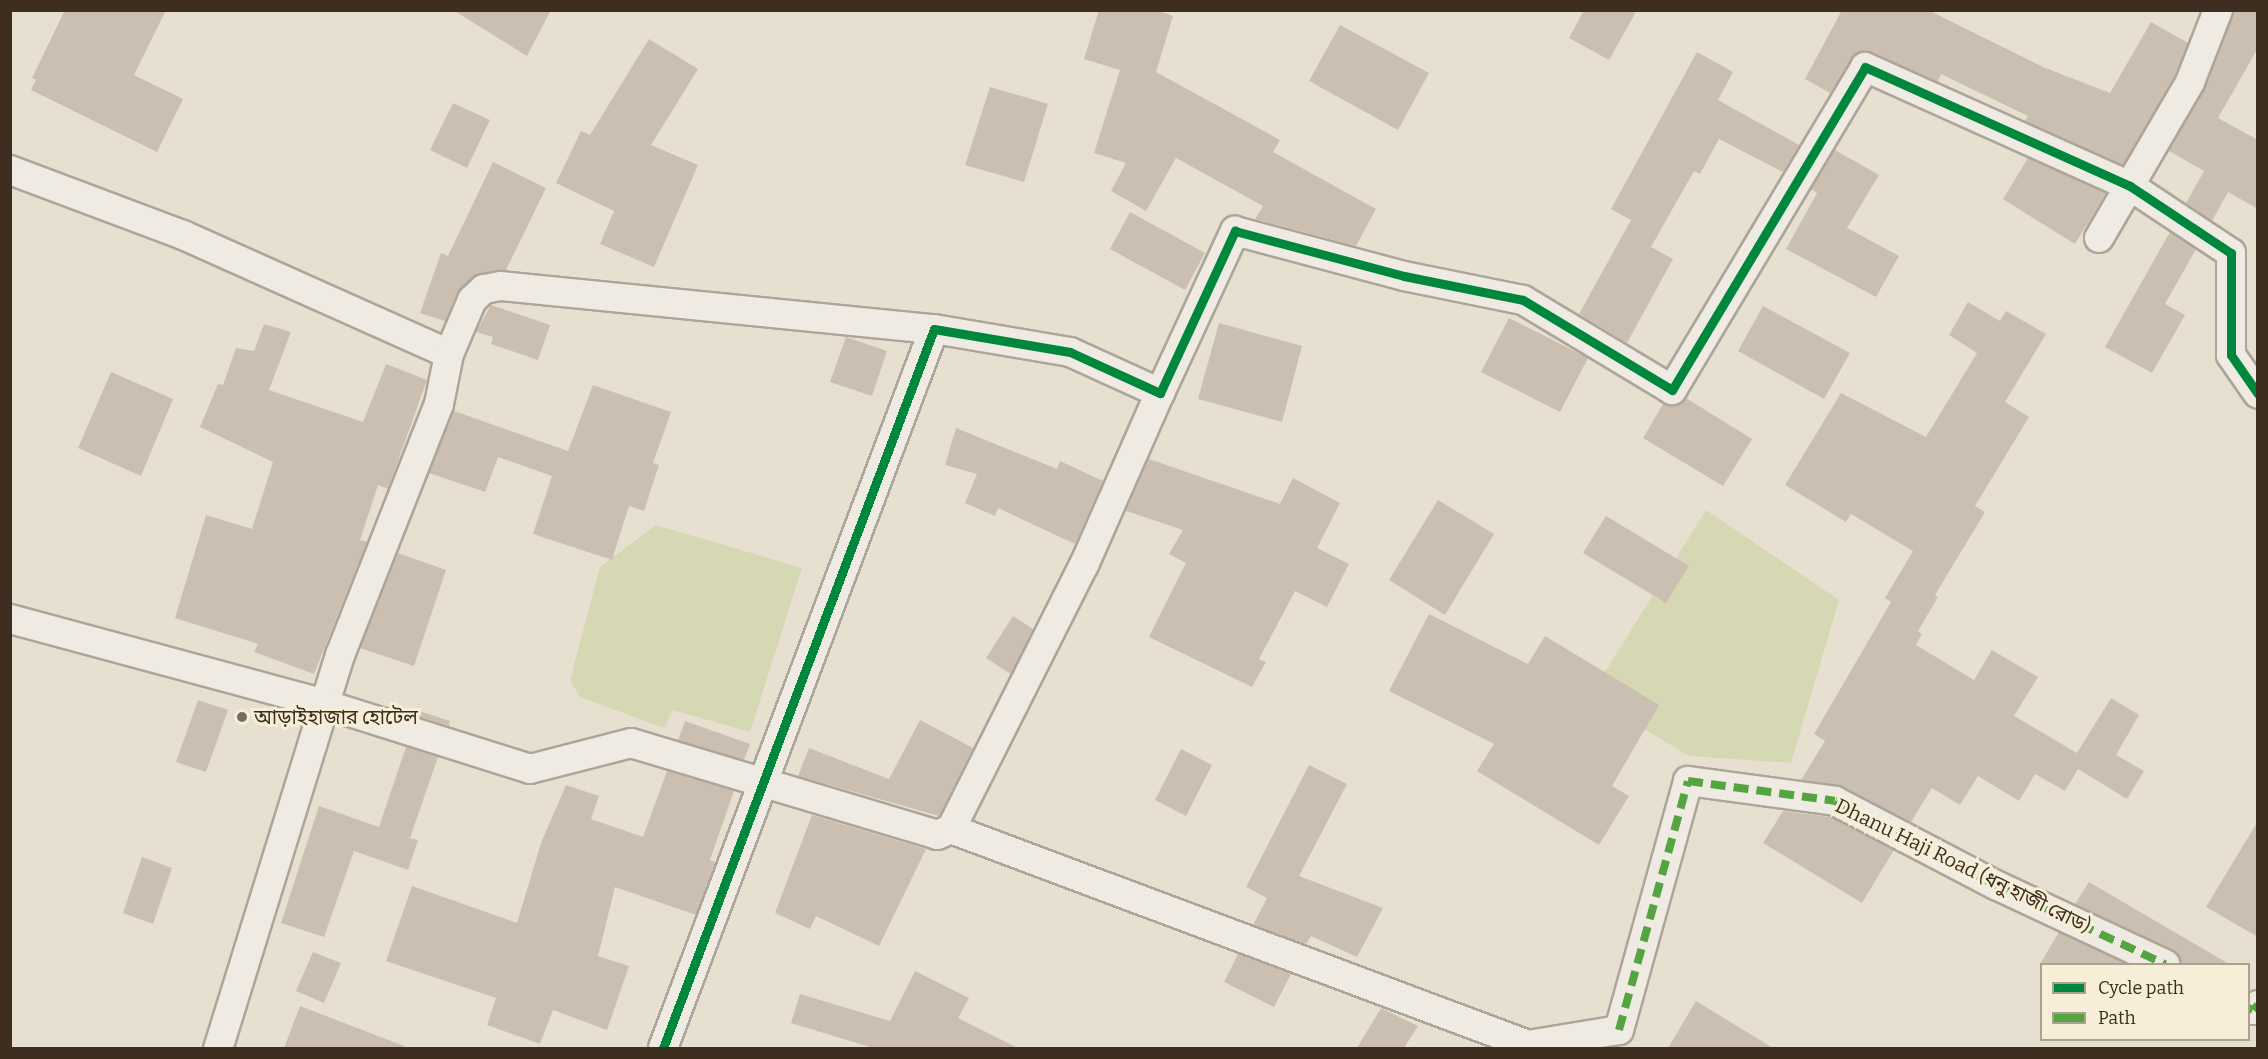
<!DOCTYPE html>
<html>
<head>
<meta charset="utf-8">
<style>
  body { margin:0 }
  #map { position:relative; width:2268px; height:1059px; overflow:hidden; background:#e7e0d1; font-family:Bitter,"Noto Sans Bengali",serif }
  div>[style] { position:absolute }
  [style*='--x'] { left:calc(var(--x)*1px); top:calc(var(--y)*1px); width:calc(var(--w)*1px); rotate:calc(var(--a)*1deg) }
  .green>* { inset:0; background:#d6d7b3 }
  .building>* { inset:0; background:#cbbfb2 }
  .roads { filter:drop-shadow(2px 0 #ada599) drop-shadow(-2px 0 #ada599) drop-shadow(0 2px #ada599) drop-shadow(0 -2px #ada599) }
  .minor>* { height:28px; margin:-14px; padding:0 14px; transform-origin:14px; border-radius:14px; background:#efebe3 }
  .quiet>* { height:8px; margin-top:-4px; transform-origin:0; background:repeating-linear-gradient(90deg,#54a441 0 15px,transparent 0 23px) }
  .cycleway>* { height:9px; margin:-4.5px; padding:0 4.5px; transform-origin:4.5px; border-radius:4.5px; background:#00873e }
  .dots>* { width:16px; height:16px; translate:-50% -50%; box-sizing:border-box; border:3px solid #f7eed8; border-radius:50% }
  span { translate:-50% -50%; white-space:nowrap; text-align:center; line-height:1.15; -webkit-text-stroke:6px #f7eed8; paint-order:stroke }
  .poi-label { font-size:20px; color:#3d2e20 }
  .left { translate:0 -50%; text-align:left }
  .street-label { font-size:20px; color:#3d2e20 }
  .frame { position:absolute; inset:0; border:12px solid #3d2e20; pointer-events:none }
  .legend { position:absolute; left:2040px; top:963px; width:210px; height:78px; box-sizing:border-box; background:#f7eed8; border:2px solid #ada18e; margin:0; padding:8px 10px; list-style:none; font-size:18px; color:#3d2e20 }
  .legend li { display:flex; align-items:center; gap:12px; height:30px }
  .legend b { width:30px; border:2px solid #ada18e }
</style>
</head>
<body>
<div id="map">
  <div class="green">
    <i style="clip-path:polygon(1706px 510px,1839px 600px,1791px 763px,1689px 756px,1590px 696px)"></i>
    <i style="clip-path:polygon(656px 525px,802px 568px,750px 732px,673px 710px,664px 728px,580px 697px,570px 680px,600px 567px)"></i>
  </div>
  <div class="building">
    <i style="clip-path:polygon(65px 10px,166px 10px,134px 75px,183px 99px,157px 152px,31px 90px,36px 80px,32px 78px)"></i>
    <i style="clip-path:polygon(453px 10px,551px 10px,527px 56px)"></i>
    <i style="clip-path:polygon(1099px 10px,1157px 10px,1173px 16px,1156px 72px,1280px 140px,1273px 152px,1376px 209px,1356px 246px,1255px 219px,1263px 206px,1176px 158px,1146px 211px,1111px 191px,1126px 163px,1094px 153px,1120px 70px,1084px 59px)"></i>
    <i style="clip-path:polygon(1584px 10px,1637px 10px,1609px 60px,1569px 38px)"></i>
    <i style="clip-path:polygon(1842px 10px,1928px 10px,2043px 67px,2110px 93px,2151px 22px,2188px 43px,2175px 75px,2123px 165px,2025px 121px,2028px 116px,1941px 74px,1938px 82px,1871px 52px,1856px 53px,1830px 93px,1805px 79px)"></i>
    <i style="clip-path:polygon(2235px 10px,2258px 10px,2258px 48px,2218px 118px,2258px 140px,2258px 209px,2228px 192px,2212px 221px,2186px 203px,2204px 171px,2169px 151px,2205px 88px)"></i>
    <i style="clip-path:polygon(1340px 25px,1429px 73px,1398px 130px,1309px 81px)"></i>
    <i style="clip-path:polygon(649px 39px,698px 69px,651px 145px,698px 165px,654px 267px,600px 244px,614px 211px,556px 183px,581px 131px,590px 135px)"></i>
    <i style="clip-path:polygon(1697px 52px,1733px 72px,1718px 100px,1799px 145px,1783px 172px,1719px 139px,1700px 174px,1694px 171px,1651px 247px,1673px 259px,1627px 343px,1579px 314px,1631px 220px,1611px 209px)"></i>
    <i style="clip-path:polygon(990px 87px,1048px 104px,1024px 182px,965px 165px)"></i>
    <i style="clip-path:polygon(453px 103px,490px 120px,467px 168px,430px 150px)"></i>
    <i style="clip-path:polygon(1835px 150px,1879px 175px,1847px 228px,1899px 256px,1876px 297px,1786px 249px,1817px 193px,1811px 189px)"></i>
    <i style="clip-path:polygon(2028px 158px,2106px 193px,2075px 244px,2003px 199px)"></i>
    <i style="clip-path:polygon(493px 162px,546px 188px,506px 270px,473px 277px,457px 293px,445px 321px,420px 313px,441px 253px,448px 256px)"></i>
    <i style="clip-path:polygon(1130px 212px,1205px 253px,1185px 290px,1110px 249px)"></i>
    <i style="clip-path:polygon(2170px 232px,2196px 249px,2165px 304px,2185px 315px,2152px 373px,2105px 347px)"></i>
    <i style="clip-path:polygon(1968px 302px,2000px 321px,2006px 311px,2046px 334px,2005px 402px,2029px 417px,1975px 506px,1985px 512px,1935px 595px,1938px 597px,1918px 631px,1922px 634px,1916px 645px,1974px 680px,1992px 650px,2038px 677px,2014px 716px,2077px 753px,2111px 698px,2139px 715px,2116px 755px,2144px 771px,2127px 799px,2078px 769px,2065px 791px,2035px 774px,2019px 801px,1978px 776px,1960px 805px,1932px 788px,1911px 822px,1842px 786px,1801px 780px,1825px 741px,1814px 734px,1891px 602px,1885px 598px,1913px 551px,1851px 514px,1846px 522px,1785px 485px,1841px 393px,1926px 437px,1977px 353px,1949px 335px)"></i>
    <i style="clip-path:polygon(491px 305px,550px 325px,538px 360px,491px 344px,493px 337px,476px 332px)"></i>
    <i style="clip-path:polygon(1763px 306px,1850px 353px,1824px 399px,1738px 351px)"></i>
    <i style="clip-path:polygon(1509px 318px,1588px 358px,1560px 412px,1481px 372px)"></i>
    <i style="clip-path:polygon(1219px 323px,1302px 346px,1282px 422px,1198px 399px)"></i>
    <i style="clip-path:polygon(264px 324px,291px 332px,269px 390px,363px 422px,386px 364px,427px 380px,388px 489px,378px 485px,360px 540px,367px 542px,314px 674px,254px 652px,258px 644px,175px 618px,206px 515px,252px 529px,273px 462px,200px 427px,218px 384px,223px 385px,236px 348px,254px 351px)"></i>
    <i style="clip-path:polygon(846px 337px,887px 351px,872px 396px,830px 382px)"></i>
    <i style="clip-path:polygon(111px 372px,173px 399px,141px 476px,78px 448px)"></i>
    <i style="clip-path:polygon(593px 385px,671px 412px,653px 463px,659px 465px,644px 511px,629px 506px,612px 560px,533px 534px,552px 476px,498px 457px,485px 492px,429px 473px,454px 411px,568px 451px)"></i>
    <i style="clip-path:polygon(1686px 398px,1752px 439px,1723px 486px,1643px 438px,1663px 404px,1672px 406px)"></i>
    <i style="clip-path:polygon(956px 428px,1057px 469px,1060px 461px,1103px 481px,1075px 544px,998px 508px,995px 516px,965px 503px,977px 474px,945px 465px)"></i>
    <i style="clip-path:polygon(1149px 459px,1280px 504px,1293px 478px,1340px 503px,1317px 548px,1349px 564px,1327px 607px,1295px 591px,1259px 659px,1266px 662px,1252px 687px,1149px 637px,1186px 563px,1169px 554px,1183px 530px,1126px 511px)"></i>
    <i style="clip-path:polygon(1438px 500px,1494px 534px,1445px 615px,1389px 580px)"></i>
    <i style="clip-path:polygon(1606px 516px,1689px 566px,1666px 603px,1583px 553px)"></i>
    <i style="clip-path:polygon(398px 553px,446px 570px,414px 666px,360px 648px)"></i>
    <i style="clip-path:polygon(1429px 614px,1528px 664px,1545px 636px,1659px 705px,1612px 786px,1629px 796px,1599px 845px,1477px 771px,1494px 744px,1389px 691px)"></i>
    <i style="clip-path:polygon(1013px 616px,1033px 629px,1011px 674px,986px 658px)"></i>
    <i style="clip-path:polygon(198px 700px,228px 710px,206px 772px,176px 762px)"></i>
    <i style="clip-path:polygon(419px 711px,450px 721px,449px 726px,417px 716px)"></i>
    <i style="clip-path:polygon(920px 720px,973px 748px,939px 816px,798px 776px,809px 748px,889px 779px)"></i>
    <i style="clip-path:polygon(685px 721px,750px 744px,744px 760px,678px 740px)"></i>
    <i style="clip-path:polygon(406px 747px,438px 757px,410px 838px,418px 840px,408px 870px,354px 851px,324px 937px,281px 923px,319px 806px,379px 827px)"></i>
    <i style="clip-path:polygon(1181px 749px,1212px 765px,1186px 816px,1155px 800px)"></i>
    <i style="clip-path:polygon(1309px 765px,1347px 784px,1299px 876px,1383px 908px,1357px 957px,1311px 936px,1306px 944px,1253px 925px,1267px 898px,1246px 887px)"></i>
    <i style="clip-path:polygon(667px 771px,734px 791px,710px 860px,715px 862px,696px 915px,615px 887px,598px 956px,629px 966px,607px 1030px,553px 1010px,540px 1044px,487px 1025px,496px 998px,386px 961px,412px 886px,517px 923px,541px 843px,566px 785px,599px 796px,591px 819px,643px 837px)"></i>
    <i style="clip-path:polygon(1783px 811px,1830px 817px,1894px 850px,1862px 903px,1763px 843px)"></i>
    <i style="clip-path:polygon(812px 815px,926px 849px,879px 946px,816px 916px,810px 929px,775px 913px)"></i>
    <i style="clip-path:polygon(2258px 821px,2258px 937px,2206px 907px)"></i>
    <i style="clip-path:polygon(142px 857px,172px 868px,153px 924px,123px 913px)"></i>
    <i style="clip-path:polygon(2089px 882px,2229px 964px,2181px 964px,2172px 949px,2075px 904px)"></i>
    <i style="clip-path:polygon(2059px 932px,2127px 964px,2040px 964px)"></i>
    <i style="clip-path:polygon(313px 952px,341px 963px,324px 1003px,296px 991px)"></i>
    <i style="clip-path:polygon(1238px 954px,1291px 974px,1274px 1007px,1224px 982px)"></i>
    <i style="clip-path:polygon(915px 971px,969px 998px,958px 1018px,1018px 1048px,873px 1048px,791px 1023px,800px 994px,890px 1021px)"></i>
    <i style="clip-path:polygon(1696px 1001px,1773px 1048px,1668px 1048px)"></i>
    <i style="clip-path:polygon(300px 1006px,404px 1046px,404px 1048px,284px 1048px)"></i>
    <i style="clip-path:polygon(1381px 1008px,1418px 1026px,1404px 1048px,1357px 1048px)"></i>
  </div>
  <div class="roads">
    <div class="minor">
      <i style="--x:10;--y:170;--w:185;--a:20.6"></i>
      <i style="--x:183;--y:235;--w:291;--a:24.1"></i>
      <i style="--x:449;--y:354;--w:51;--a:101.3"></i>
      <i style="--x:439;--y:404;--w:270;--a:111.5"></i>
      <i style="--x:340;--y:655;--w:412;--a:107.2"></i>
      <i style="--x:2099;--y:238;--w:181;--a:-59.7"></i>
      <i style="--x:2190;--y:82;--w:77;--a:-68.7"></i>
      <i style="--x:449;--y:354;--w:59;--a:-66.9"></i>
      <i style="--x:472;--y:300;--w:16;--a:-43"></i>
      <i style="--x:484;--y:289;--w:17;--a:-10"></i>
      <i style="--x:501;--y:286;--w:435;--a:5.7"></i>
      <i style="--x:10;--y:619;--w:325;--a:15.1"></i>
      <i style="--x:324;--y:704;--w:216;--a:17.5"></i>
      <i style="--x:530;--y:769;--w:104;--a:-14.4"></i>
      <i style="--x:631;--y:743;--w:320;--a:16.7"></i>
      <i style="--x:937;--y:835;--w:15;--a:-23"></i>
      <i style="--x:951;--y:829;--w:616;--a:20.52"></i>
      <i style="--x:1528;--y:1045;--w:92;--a:-9.4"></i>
      <i style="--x:1619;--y:1030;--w:258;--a:-74.5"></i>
      <i style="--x:1688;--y:781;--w:148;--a:7.7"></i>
      <i style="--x:1835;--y:801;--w:182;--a:27.6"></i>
      <i style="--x:1996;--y:885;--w:187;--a:25.1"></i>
      <i style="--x:951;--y:829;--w:296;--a:-63.3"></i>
      <i style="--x:1084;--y:565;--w:188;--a:-66.2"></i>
      <i style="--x:2248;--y:1008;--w:5;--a:22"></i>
      <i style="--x:2253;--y:1010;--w:7;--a:-45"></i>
      <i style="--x:663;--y:1048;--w:768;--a:-69.35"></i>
      <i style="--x:934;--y:329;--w:138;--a:9.6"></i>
      <i style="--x:1070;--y:352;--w:99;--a:24.5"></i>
      <i style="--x:1160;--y:393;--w:179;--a:-65.2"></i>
      <i style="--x:1235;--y:231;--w:175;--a:14.9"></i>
      <i style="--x:1404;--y:276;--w:121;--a:11.4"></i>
      <i style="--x:1523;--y:300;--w:174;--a:31.1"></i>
      <i style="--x:1672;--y:390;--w:376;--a:-59.1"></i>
      <i style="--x:1865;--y:67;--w:290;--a:24.2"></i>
      <i style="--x:2130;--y:186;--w:121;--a:33.6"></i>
      <i style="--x:2231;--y:253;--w:102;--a:90"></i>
      <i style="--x:2231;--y:355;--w:47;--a:55.3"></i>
    </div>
  </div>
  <div class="quiet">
    <i style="--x:2248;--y:1008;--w:5;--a:22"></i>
    <i style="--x:2253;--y:1010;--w:7;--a:-45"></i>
    <i style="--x:1619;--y:1030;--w:258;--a:-74.5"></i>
    <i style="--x:1688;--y:781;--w:148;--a:7.7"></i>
    <i style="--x:1835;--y:801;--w:182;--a:27.6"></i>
    <i style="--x:1996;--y:885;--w:187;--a:25.1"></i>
  </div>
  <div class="cycleway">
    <i style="--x:663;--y:1048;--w:768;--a:-69.35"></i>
    <i style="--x:934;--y:329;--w:138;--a:9.6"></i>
    <i style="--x:1070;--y:352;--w:99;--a:24.5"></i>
    <i style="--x:1160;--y:393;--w:179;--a:-65.2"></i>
    <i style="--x:1235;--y:231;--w:175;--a:14.9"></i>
    <i style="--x:1404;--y:276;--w:121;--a:11.4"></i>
    <i style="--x:1523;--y:300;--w:174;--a:31.1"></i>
    <i style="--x:1672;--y:390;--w:376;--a:-59.1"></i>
    <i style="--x:1865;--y:67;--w:290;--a:24.2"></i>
    <i style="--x:2130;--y:186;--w:121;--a:33.6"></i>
    <i style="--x:2231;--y:253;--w:102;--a:90"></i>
    <i style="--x:2231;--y:355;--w:47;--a:55.3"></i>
  </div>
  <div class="dots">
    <i style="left:242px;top:717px;background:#786c5e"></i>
  </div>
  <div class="poi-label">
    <span class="left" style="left:254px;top:717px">আড়াইহাজার হোটেল</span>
  </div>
  <div class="street-label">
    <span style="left:1963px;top:866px;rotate:26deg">Dhanu Haji Road (ধনু হাজী রোড)</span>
  </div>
  <div class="frame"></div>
  <ul class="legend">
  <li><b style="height:8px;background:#00873e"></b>Cycle path</li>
  <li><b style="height:8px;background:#54a441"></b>Path</li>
  </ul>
</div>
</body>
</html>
